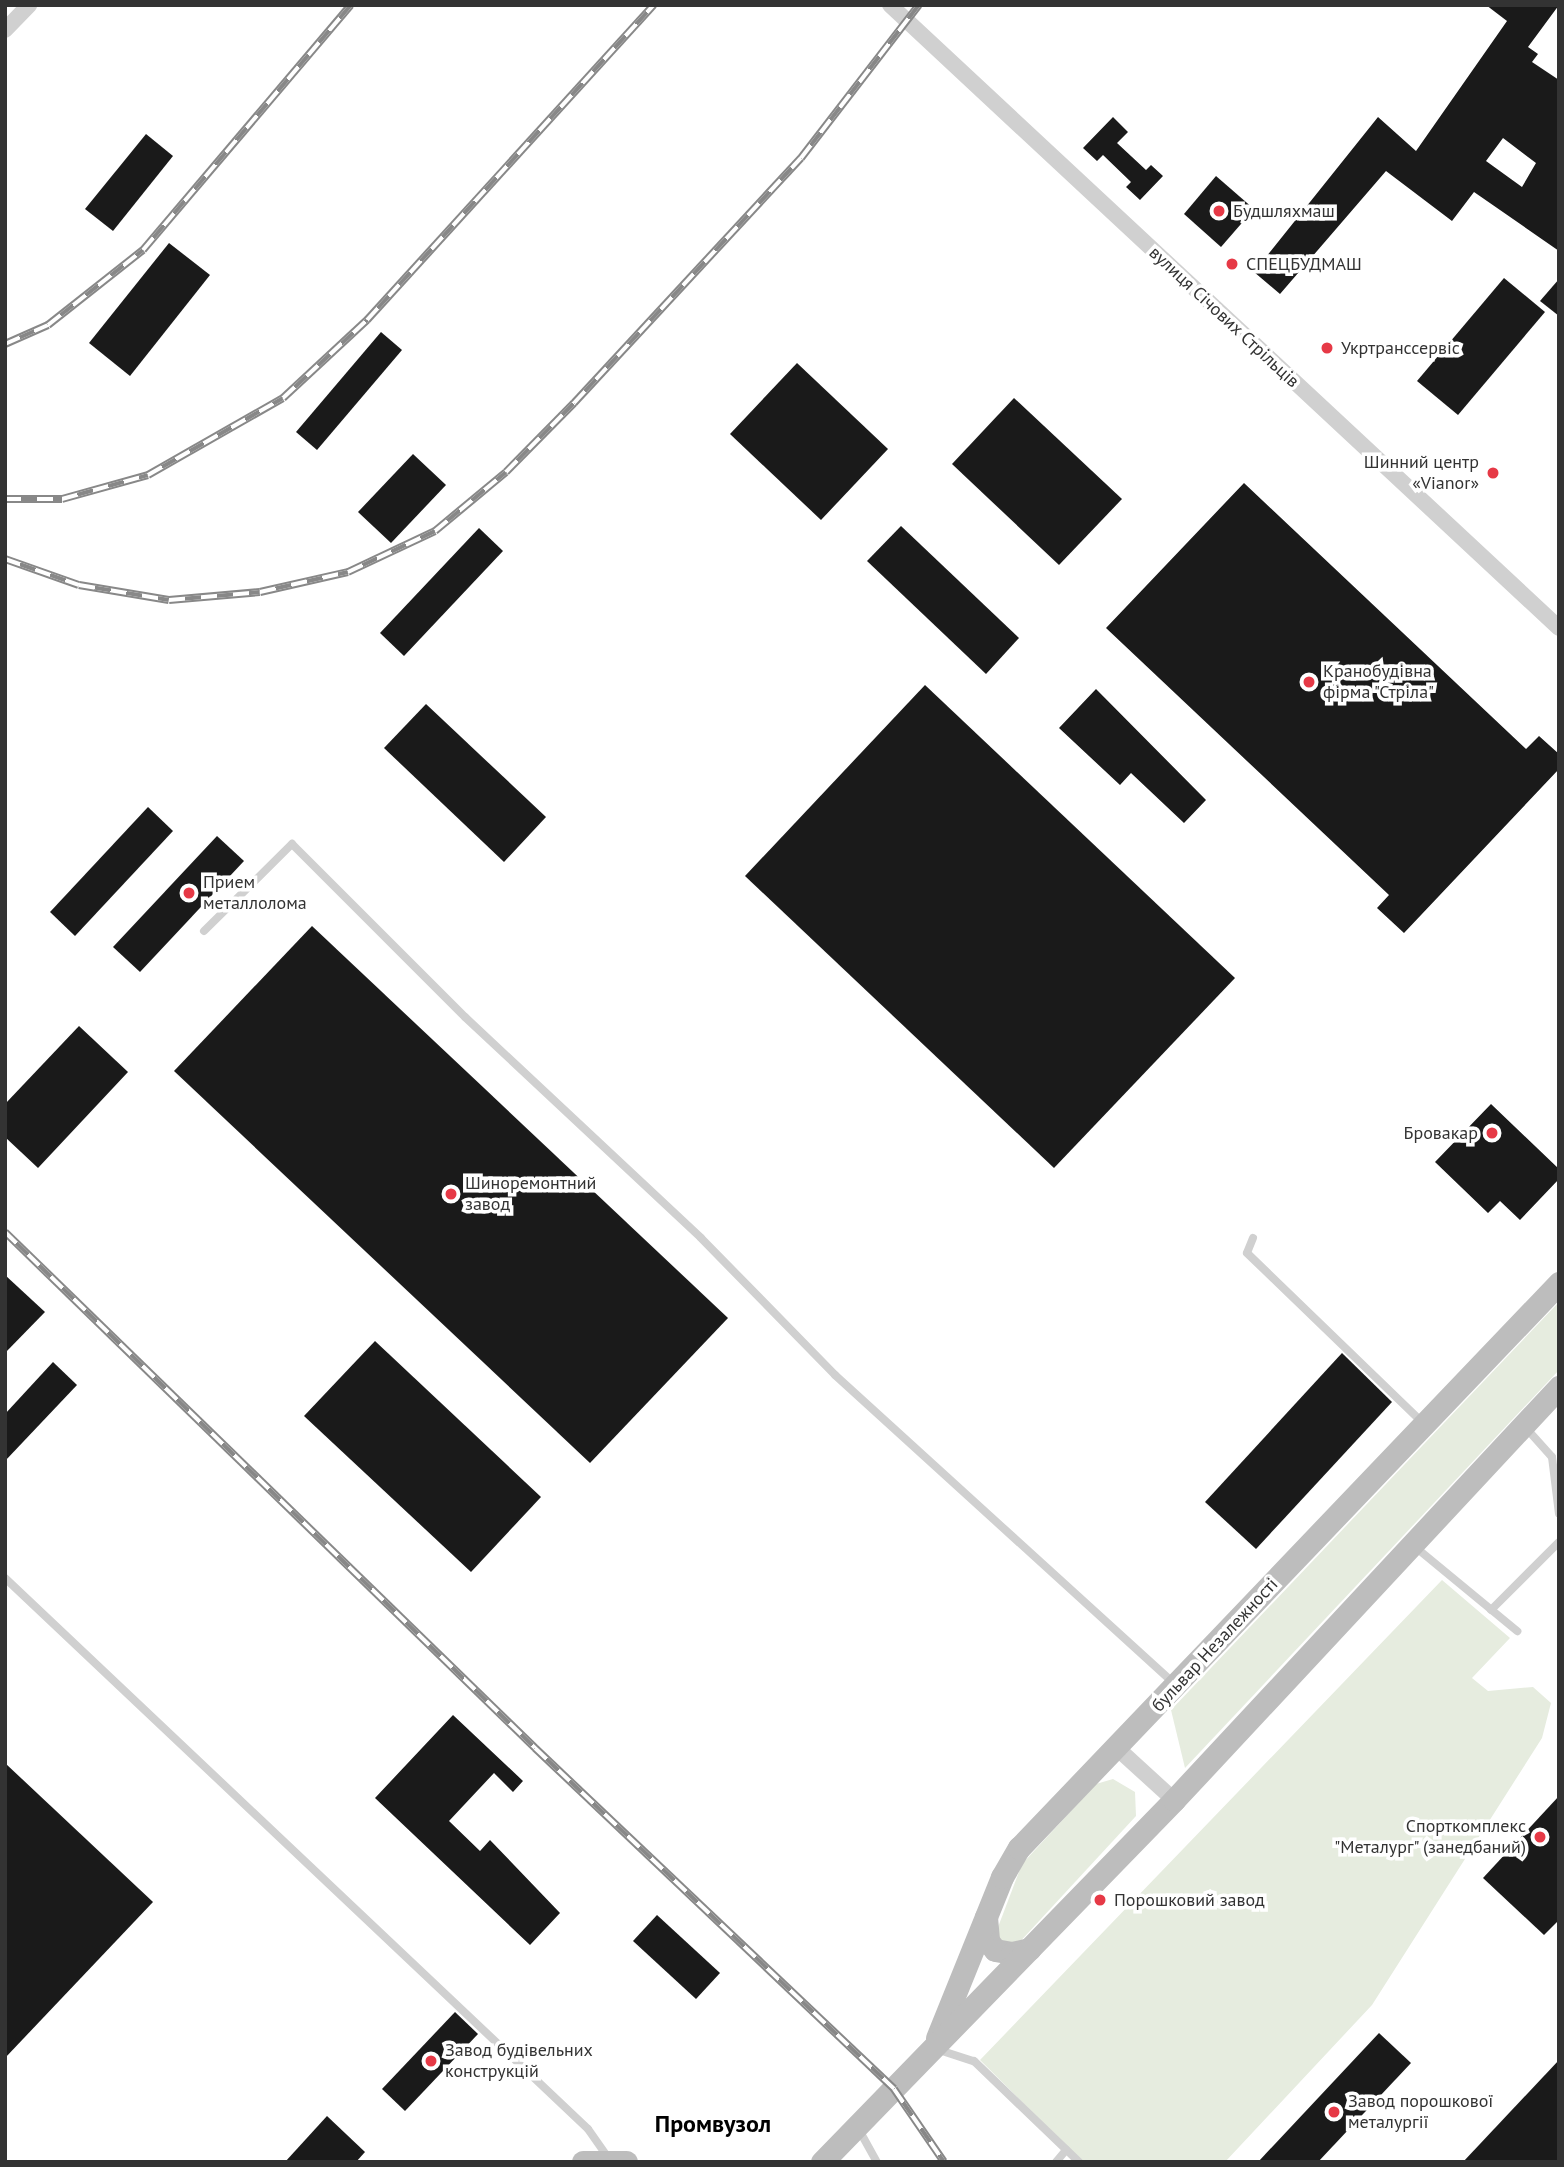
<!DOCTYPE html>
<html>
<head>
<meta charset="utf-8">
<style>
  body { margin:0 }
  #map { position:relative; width:1564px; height:2167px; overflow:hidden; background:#fff; font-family:"PT Sans",sans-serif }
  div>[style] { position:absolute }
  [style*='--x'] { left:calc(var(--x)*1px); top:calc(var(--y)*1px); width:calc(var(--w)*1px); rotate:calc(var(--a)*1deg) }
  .green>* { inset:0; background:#e6ecdf }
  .building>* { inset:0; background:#1a1a1a }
  .lane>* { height:8px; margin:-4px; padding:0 4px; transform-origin:4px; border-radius:4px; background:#d0d0d0 }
  .street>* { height:16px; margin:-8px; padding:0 8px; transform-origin:8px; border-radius:8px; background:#d0d0d0 }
  .secondary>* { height:23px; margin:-11.5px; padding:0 11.5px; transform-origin:11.5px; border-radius:11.5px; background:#bdbdbd }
  .rail>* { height:8px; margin-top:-4px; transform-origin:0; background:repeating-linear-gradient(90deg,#fff 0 16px,#888 0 32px); box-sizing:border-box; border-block:2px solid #888 }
  .dots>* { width:19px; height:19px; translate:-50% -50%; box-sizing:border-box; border:4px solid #fff; border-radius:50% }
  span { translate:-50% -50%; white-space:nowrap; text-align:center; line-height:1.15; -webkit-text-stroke:7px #fff; paint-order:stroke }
  .poi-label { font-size:18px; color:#333 }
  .left { translate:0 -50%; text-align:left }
  .right { translate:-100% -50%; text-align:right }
  .street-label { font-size:18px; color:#333 }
  .district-label { font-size:24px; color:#000; font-weight:700 }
  .frame { position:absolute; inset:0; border:7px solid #333; pointer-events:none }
</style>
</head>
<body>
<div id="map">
  <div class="green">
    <i style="clip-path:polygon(1559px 1302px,1559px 1370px,1185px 1768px,1171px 1710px)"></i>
    <i style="clip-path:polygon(1442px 1580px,1510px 1638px,1472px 1678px,1488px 1691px,1533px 1687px,1551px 1703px,1542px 1738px,1372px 2005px,1225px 2162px,1083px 2162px,980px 2060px)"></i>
    <i style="clip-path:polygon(1113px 1779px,1135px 1792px,1136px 1816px,1016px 1946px,1008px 1947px,995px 1935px,1022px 1864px,1096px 1784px)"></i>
  </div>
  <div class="building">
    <i style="clip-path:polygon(evenodd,1486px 5px,1559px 5px,1528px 47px,1538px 54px,1532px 62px,1559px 80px,1559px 251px,1474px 192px,1452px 221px,1386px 171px,1280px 294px,1254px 272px,1378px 117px,1416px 151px,1507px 21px,1486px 5px,1503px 138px,1536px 163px,1522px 187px,1486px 161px,1503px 138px)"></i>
    <i style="clip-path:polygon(1113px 117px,1128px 132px,1117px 143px,1146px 170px,1151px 165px,1163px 176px,1140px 200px,1126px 187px,1131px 182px,1103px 155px,1097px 161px,1083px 148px)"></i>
    <i style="clip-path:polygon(146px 134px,173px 156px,113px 231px,85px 209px)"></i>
    <i style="clip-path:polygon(1216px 176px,1254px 209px,1221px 247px,1184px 214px)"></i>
    <i style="clip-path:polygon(169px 243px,210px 275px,130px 376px,89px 343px)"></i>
    <i style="clip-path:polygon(1504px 278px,1545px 312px,1458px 415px,1417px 381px)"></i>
    <i style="clip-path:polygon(1559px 279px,1559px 316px,1540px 301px)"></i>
    <i style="clip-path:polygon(381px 332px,402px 350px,317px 450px,296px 432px)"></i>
    <i style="clip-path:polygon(797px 363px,888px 449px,821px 520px,730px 434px)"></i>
    <i style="clip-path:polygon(1014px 398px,1122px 499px,1059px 565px,952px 464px)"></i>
    <i style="clip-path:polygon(413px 454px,446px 485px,391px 543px,358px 512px)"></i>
    <i style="clip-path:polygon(1244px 483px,1526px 749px,1539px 736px,1559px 754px,1559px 769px,1404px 933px,1377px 908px,1389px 895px,1106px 628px)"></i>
    <i style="clip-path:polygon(901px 526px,1019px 638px,986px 674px,867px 561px)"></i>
    <i style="clip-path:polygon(479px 528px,503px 551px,404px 656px,380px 633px)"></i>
    <i style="clip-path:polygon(925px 685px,1235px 978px,1054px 1168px,745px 876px)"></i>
    <i style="clip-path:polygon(1096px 689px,1206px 800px,1184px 823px,1131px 773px,1120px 785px,1059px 728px)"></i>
    <i style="clip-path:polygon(426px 704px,546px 817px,504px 862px,384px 748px)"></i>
    <i style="clip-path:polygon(148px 807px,173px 831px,75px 936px,50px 912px)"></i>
    <i style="clip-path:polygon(217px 836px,244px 861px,140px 972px,113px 947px)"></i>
    <i style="clip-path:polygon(312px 926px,728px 1318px,590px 1463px,174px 1071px)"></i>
    <i style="clip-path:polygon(79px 1026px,128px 1072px,38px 1168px,5px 1137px,5px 1104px)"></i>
    <i style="clip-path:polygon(1491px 1104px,1559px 1169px,1559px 1179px,1520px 1220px,1500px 1201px,1488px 1213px,1435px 1162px)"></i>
    <i style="clip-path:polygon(5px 1275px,45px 1312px,5px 1353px)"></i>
    <i style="clip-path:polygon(375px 1341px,541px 1497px,471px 1572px,304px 1416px)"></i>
    <i style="clip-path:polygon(1342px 1353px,1392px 1402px,1256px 1549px,1205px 1502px)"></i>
    <i style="clip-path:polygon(53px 1362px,77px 1385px,5px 1461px,5px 1414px)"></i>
    <i style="clip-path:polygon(453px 1715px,523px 1781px,513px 1792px,494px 1773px,449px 1821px,480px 1851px,490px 1840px,560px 1913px,530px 1945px,375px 1798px)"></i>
    <i style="clip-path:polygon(5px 1763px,153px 1902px,5px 2058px)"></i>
    <i style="clip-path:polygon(1559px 1796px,1559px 1920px,1544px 1935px,1483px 1878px)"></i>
    <i style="clip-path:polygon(657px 1915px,720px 1973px,696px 1999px,633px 1941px)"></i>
    <i style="clip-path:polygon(455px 2012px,478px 2034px,405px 2111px,382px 2089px)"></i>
    <i style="clip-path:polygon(1379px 2033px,1411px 2063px,1318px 2162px,1258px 2162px)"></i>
    <i style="clip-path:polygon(1559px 2060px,1559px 2162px,1463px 2162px)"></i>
    <i style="clip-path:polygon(327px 2116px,365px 2152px,356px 2162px,285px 2162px)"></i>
  </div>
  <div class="lane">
    <i style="--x:204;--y:931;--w:124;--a:-44.7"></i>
    <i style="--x:292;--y:844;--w:245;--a:45"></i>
    <i style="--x:465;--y:1017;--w:323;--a:43.1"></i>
    <i style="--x:701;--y:1238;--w:192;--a:45.6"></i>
    <i style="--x:835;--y:1375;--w:457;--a:42.3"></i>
    <i style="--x:1253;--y:1238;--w:16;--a:112"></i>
    <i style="--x:1247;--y:1253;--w:243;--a:44"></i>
    <i style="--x:1525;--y:1427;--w:40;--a:48"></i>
    <i style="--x:1552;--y:1457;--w:57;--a:83"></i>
    <i style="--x:1414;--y:1546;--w:134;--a:39.5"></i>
    <i style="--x:5;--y:1578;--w:802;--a:43.38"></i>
    <i style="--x:588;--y:2129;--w:37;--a:55"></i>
    <i style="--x:1491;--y:1610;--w:96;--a:-45"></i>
    <i style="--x:936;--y:2049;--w:40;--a:18"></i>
    <i style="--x:974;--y:2061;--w:146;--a:43.9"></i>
    <i style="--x:858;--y:2128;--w:39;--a:61"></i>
    <i style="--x:1056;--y:2162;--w:16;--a:-50"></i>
  </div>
  <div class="street">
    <i style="--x:890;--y:5;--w:914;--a:42.96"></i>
    <i style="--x:5;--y:30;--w:35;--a:-46"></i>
    <i style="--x:1117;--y:1748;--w:77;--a:42.4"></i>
  </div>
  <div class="secondary">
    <i style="--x:986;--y:1917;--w:24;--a:85"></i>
    <i style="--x:988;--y:1941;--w:11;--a:52"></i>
    <i style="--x:995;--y:1950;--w:17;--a:10"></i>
    <i style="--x:1012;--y:1953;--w:18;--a:-13"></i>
    <i style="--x:937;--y:2038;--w:174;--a:-68"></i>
    <i style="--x:1002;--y:1877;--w:34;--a:-60"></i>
    <i style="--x:1019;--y:1848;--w:782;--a:-46.3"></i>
    <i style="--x:583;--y:2162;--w:43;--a:0"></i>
    <i style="--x:822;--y:2162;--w:505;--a:-45.8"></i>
    <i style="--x:1174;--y:1800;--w:565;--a:-47.01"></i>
  </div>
  <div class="rail">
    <i style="--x:5;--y:344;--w:47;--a:-23.8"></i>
    <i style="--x:48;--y:325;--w:121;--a:-38.3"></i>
    <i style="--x:143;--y:250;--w:321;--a:-49.7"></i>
    <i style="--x:5;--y:499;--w:57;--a:0"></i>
    <i style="--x:62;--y:499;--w:89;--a:-15.6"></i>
    <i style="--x:148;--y:475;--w:155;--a:-29.7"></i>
    <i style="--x:283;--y:398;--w:115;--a:-42.9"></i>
    <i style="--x:367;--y:320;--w:426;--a:-47.7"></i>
    <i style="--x:5;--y:559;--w:78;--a:19.4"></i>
    <i style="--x:79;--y:585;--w:91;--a:9.5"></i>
    <i style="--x:169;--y:600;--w:91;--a:-5"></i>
    <i style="--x:260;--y:592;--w:90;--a:-12.8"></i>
    <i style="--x:348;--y:572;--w:96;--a:-25.2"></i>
    <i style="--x:435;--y:531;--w:92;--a:-39.7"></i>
    <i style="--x:506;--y:472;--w:97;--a:-45.4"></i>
    <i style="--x:574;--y:403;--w:334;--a:-47.2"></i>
    <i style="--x:801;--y:158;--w:193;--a:-52.4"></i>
    <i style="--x:5;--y:1232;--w:740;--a:44.23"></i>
    <i style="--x:535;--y:1748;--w:495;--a:43.5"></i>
    <i style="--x:894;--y:2089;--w:88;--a:55.6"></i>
  </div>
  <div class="dots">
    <i style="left:1219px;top:211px;background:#e63946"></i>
    <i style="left:1232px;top:264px;background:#e63946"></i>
    <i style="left:1327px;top:348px;background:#e63946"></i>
    <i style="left:1493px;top:473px;background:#e63946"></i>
    <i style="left:1309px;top:682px;background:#e63946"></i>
    <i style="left:189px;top:893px;background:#e63946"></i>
    <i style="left:1492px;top:1133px;background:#e63946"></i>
    <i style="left:451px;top:1194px;background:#e63946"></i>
    <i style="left:1540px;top:1837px;background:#e63946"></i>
    <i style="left:1100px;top:1900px;background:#e63946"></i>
    <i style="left:431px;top:2061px;background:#e63946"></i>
    <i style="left:1334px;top:2112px;background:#e63946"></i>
  </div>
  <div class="poi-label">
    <span class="left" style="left:1233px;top:211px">Будшляхмаш</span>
    <span class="left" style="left:1246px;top:264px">СПЕЦБУДМАШ</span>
    <span class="left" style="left:1341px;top:348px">Укртранссервіс</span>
    <span class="right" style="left:1479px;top:473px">Шинний центр<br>«Vianor»</span>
    <span class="left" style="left:1323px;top:682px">Кранобудівна<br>фірма "Стріла"</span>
    <span class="left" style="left:203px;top:893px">Прием<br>металлолома</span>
    <span class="right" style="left:1478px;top:1133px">Бровакар</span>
    <span class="left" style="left:465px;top:1194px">Шиноремонтний<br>завод</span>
    <span class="right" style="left:1526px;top:1837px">Спорткомплекс<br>"Металург" (занедбаний)</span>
    <span class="left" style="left:1114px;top:1900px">Порошковий завод</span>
    <span class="left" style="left:445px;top:2061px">Завод будівельних<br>конструкцій</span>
    <span class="left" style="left:1348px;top:2112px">Завод порошкової<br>металургії</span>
  </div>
  <div class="street-label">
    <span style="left:1224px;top:317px;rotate:43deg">вулиця Січових Стрільців</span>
    <span style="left:1215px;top:1645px;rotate:-47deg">бульвар Незалежності</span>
  </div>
  <div class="district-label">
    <span style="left:713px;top:2124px">Промвузол</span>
  </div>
  <div class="frame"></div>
</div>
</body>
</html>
